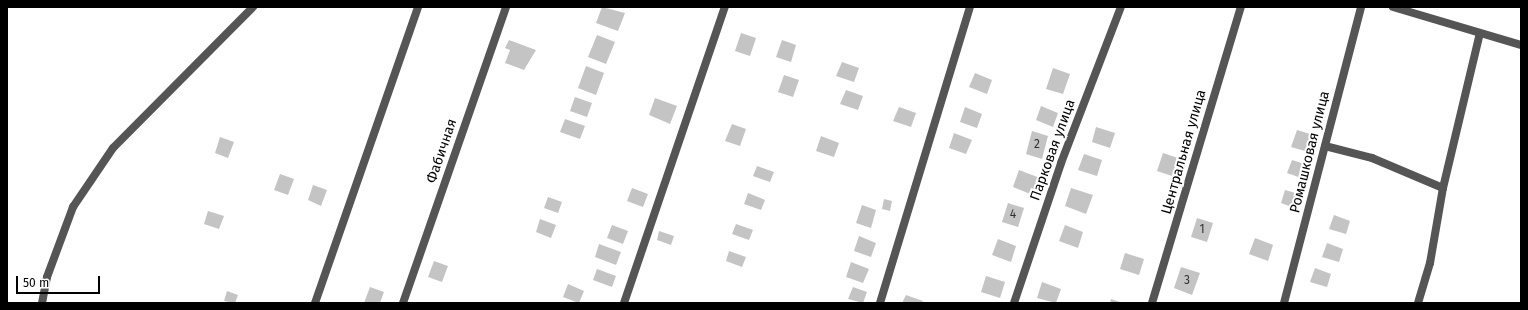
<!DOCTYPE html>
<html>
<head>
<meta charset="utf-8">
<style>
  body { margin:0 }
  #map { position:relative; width:1528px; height:310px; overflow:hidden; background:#fff; font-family:"Fira Sans",sans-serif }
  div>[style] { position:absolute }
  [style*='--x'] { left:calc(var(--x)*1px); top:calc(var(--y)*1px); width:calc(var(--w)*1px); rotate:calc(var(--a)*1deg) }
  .building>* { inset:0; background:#c4c4c4 }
  .minor>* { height:8px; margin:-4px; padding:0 4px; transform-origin:4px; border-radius:4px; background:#555 }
  .tertiary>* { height:8px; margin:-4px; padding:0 4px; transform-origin:4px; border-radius:4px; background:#555 }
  span { translate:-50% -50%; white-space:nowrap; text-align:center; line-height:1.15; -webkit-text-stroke:4px #fff; paint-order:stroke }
  .number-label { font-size:12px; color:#313131 }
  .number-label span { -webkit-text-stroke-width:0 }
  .street-label { font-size:14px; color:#000 }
  .frame { position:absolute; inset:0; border:8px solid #000; pointer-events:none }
  .scale { position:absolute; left:16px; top:276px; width:84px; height:18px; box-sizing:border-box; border:2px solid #000; border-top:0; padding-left:5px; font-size:12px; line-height:14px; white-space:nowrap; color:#000; -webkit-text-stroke:3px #fff; paint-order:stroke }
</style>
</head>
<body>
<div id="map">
  <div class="building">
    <i style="clip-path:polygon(602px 7px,625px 13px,618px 31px,596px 23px)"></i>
    <i style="clip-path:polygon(741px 33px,756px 38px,750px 56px,735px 51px)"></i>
    <i style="clip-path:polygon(597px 35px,615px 42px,606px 64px,588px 57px)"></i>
    <i style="clip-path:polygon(509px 40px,536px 50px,524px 70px,505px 63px,510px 50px,505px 48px)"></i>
    <i style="clip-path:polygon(782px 40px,796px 45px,791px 62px,776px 57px)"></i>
    <i style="clip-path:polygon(842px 62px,859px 68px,854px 82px,836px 76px)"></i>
    <i style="clip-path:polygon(586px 66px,604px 73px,596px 95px,578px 88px)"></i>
    <i style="clip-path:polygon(1053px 68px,1070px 74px,1063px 94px,1046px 89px)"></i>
    <i style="clip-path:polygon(975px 73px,992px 80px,987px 94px,969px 87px)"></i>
    <i style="clip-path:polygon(784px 75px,799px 80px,793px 97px,778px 92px)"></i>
    <i style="clip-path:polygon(846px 90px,863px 96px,858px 110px,840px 104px)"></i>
    <i style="clip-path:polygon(575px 97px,592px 103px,587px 117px,570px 111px)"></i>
    <i style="clip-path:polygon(655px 98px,677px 106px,670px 124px,649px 115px)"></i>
    <i style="clip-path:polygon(1041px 106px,1058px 113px,1053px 127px,1036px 120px)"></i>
    <i style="clip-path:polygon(899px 107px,916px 113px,911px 127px,893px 121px)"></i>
    <i style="clip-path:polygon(965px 107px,982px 114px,977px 128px,960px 122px)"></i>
    <i style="clip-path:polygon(565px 119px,585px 126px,580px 139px,560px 132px)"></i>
    <i style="clip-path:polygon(732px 124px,746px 129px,740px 146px,725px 141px)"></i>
    <i style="clip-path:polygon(1096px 127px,1115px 133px,1110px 148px,1092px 142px)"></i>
    <i style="clip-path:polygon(1297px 130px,1317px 136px,1312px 153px,1291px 147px)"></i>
    <i style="clip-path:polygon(1032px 131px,1048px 136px,1042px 159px,1026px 154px)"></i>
    <i style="clip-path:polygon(954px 133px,972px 140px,966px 154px,949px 148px)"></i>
    <i style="clip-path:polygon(821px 136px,839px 143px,834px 157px,816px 151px)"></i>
    <i style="clip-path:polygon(220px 137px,234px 142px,228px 158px,215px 153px)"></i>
    <i style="clip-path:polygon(1163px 153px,1178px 158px,1172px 176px,1157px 171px)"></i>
    <i style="clip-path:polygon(1084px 154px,1102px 160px,1097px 176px,1078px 170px)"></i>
    <i style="clip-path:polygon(1292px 160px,1308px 165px,1304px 179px,1287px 173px)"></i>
    <i style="clip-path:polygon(757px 166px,774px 172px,770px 182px,753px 176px)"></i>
    <i style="clip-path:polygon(1019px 170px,1040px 178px,1033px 195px,1013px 187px)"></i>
    <i style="clip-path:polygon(280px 174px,294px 179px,288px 195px,274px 190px)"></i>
    <i style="clip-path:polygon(313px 185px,327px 190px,321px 206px,308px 200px)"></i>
    <i style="clip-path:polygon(632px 188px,648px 194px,643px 207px,627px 201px)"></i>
    <i style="clip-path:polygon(1071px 188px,1093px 195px,1086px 214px,1065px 206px)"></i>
    <i style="clip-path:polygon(1285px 190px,1302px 195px,1297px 209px,1281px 203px)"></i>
    <i style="clip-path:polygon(748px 193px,765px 200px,761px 210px,744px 204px)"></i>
    <i style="clip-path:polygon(548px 197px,562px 202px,558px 213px,544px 208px)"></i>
    <i style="clip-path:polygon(884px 199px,892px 201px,890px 211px,882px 209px)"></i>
    <i style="clip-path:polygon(1008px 203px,1024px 208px,1018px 227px,1002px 222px)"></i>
    <i style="clip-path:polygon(862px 205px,876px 210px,871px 228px,856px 223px)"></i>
    <i style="clip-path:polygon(208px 211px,224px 216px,219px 229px,204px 224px)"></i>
    <i style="clip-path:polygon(1334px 215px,1350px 221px,1346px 234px,1329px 229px)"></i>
    <i style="clip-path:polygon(1197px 218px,1213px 223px,1207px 242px,1191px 237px)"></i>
    <i style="clip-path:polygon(540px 219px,556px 225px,551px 238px,536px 232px)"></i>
    <i style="clip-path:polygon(736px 224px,753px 230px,749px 240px,732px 234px)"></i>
    <i style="clip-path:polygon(612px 225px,628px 231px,623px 244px,607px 238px)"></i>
    <i style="clip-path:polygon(1065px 225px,1083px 232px,1078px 248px,1059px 241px)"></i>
    <i style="clip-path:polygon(659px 231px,674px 236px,671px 245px,657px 240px)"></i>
    <i style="clip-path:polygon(859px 236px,876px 243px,871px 257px,854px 251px)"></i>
    <i style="clip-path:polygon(1255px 238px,1273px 245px,1268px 261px,1249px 254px)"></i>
    <i style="clip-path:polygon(998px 239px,1016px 246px,1011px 262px,992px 255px)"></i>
    <i style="clip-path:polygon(1327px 243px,1343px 249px,1339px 262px,1322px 257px)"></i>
    <i style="clip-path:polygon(599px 244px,621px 252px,616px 265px,595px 257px)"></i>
    <i style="clip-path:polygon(729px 251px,746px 257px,742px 267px,726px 261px)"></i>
    <i style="clip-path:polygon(1125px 253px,1144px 259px,1139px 275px,1120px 269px)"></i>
    <i style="clip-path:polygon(434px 261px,448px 266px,442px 282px,428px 277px)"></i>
    <i style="clip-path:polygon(851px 262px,869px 269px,863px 283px,846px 277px)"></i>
    <i style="clip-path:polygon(1181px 267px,1200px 273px,1192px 295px,1174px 288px)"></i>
    <i style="clip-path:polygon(1315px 268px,1331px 274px,1327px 287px,1310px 282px)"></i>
    <i style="clip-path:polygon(597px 269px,616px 276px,612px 287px,593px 280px)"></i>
    <i style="clip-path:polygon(986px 276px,1005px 282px,1000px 298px,981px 292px)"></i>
    <i style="clip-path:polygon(1042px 282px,1061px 289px,1056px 303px,1037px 298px)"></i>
    <i style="clip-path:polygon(568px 284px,584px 291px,579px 303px,563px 297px)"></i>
    <i style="clip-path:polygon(370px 287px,384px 292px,380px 303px,364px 303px)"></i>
    <i style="clip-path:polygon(853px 287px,867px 292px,863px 303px,848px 299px)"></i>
    <i style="clip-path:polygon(227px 291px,238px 295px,235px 303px,224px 301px)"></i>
    <i style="clip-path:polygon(906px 295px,923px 301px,922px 303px,902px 303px)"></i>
    <i style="clip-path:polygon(1111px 299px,1123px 303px,1110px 303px)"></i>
  </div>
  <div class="minor">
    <i style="--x:1325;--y:146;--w:49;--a:14.3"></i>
    <i style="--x:1372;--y:158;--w:77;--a:22.9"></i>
    <i style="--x:315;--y:303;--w:313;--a:-70.8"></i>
    <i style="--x:403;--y:303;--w:313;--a:-70.8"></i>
    <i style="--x:624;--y:303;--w:313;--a:-71.2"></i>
    <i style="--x:880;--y:303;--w:309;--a:-73.1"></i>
    <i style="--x:1014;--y:303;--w:148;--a:-71.4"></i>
    <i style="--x:1061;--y:163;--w:167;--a:-69"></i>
    <i style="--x:1152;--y:303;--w:309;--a:-73.3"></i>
    <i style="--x:1284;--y:303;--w:306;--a:-75.4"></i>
    <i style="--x:1418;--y:303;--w:42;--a:-73.3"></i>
    <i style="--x:1430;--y:263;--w:76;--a:-80.2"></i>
    <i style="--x:1443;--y:188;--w:159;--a:-76.6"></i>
  </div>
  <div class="tertiary">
    <i style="--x:1393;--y:7;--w:134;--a:16.5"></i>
    <i style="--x:42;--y:303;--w:26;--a:-79"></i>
    <i style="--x:47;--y:277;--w:75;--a:-69.6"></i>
    <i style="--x:73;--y:207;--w:71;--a:-55.9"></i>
    <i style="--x:113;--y:148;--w:199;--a:-45.2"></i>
  </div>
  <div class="number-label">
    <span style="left:1037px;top:145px">2</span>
    <span style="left:1013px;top:215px">4</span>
    <span style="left:1202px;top:230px">1</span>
    <span style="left:1187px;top:281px">3</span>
  </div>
  <div class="street-label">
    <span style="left:1053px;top:150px;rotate:-70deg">Парковая улица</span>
    <span style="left:442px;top:151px;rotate:-71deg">Фабичная</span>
    <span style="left:1184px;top:152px;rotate:-74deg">Центральная улица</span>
    <span style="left:1310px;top:152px;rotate:-76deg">Ромашковая улица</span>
  </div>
  <div class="frame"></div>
  <div class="scale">50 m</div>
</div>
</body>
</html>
